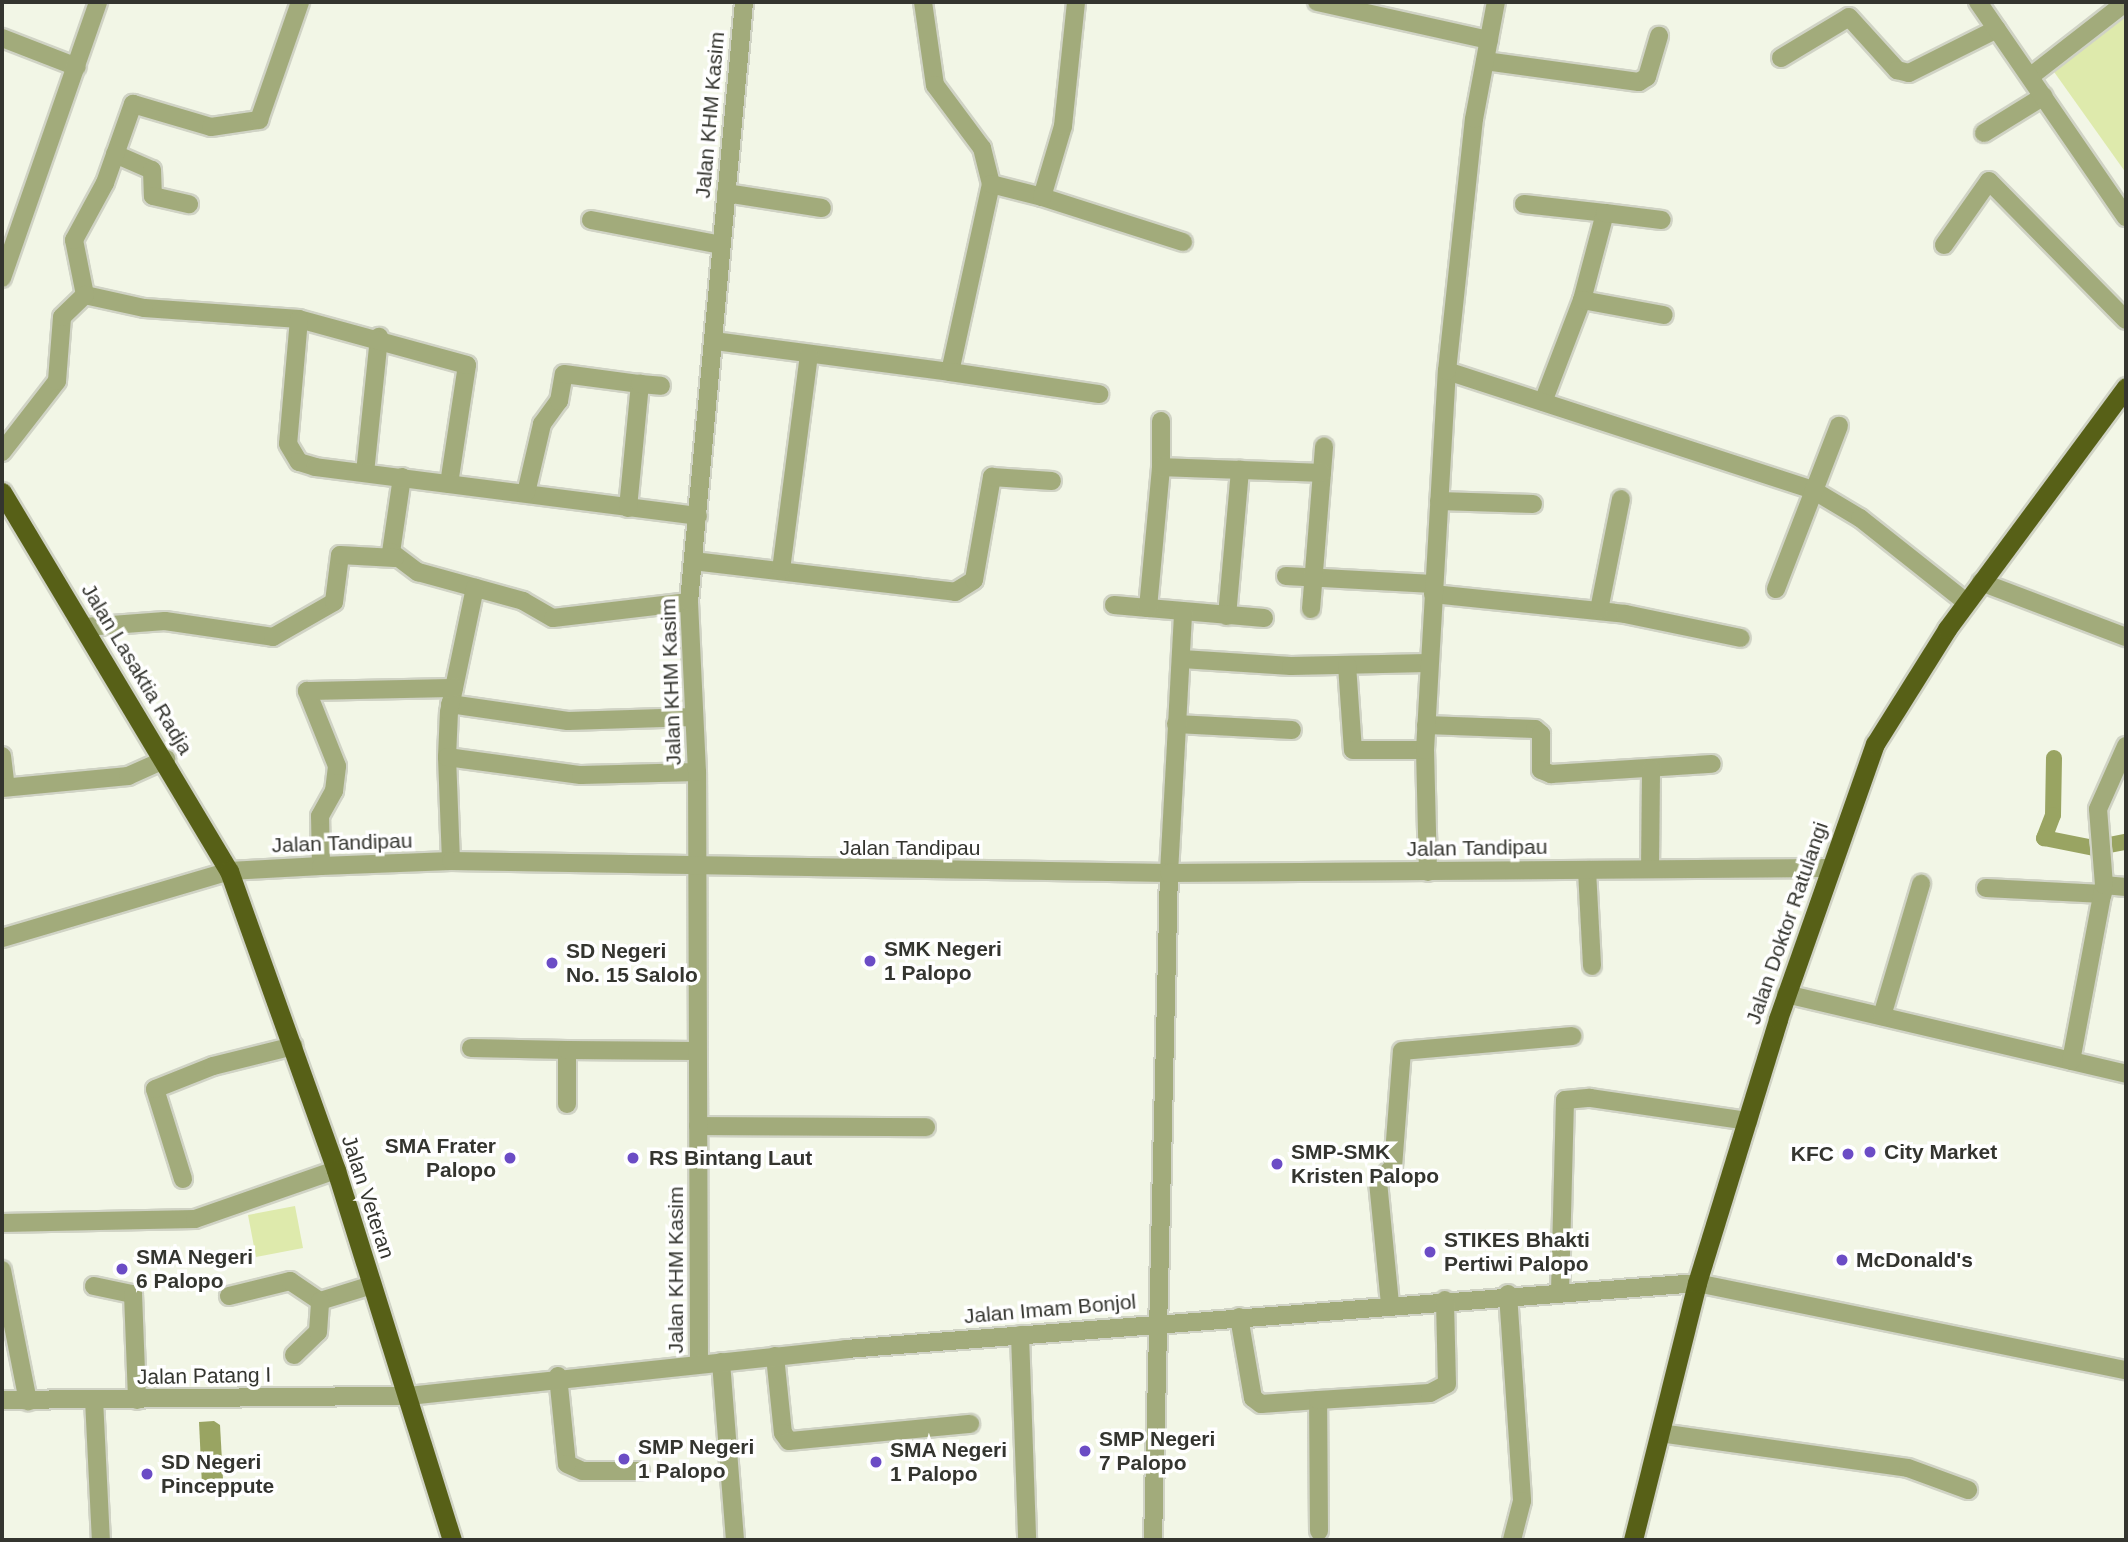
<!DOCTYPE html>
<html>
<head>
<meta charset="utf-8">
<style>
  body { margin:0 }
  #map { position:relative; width:2128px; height:1542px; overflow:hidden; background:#f2f6e6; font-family:Arial,sans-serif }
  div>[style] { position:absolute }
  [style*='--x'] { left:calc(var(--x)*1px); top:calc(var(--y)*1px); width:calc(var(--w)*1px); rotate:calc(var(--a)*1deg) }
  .green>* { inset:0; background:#deeaac }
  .water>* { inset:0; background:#99a462 }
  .canal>* { height:16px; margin:-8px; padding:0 8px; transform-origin:8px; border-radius:8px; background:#99a462 }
  .roads { filter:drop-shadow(2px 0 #d0d3c5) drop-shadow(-2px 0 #d0d3c5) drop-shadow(0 2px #d0d3c5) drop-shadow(0 -2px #d0d3c5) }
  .minor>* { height:18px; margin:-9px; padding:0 9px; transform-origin:9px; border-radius:9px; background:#a2ab7b }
  .tertiary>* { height:18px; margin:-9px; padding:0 9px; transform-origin:9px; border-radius:9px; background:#a2ab7b }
  .trunk>* { height:19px; margin:-9.5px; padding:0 9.5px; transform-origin:9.5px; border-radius:9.5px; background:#576017 }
  .dots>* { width:19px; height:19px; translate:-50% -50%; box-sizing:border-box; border:4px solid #fff; border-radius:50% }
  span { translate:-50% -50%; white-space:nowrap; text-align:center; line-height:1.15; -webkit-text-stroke:7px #fff; paint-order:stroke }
  .street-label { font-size:21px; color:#34352f }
  .poi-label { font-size:21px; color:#34352f; font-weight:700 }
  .left { translate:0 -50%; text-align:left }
  .right { translate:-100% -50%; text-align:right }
  .frame { position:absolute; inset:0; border:4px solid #34352f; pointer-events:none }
</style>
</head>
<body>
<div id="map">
  <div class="green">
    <i style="clip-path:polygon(2126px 13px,2126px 173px,2052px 69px)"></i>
    <i style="clip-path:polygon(295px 1206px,303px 1248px,256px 1257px,248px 1215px)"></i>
  </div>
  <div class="water">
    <i style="clip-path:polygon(214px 1421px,220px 1425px,223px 1479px,202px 1486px,199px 1422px)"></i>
  </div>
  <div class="canal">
    <i style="--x:2054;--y:758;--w:57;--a:91"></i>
    <i style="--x:2053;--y:815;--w:25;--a:111"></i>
    <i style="--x:2044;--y:838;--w:51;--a:11.3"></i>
    <i style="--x:2094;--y:848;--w:33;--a:-11"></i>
  </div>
  <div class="roads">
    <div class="minor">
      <i style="--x:923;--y:2;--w:84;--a:81.8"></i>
      <i style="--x:935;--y:85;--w:79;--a:53.3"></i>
      <i style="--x:982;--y:148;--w:37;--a:76"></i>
      <i style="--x:1317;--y:2;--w:176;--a:12.5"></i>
      <i style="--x:2;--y:38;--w:80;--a:21.1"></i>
      <i style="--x:1781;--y:58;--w:79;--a:-31.1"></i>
      <i style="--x:1849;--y:17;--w:72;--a:47.8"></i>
      <i style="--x:1897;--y:70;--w:12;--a:14"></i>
      <i style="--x:1909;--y:73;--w:98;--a:-26.6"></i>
      <i style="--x:1485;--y:61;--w:155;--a:7.8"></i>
      <i style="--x:1639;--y:82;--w:9;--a:-32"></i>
      <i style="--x:1647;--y:77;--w:43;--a:-73.7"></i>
      <i style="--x:2031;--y:76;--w:120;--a:-37.9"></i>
      <i style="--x:1984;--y:133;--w:70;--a:-31.7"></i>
      <i style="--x:115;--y:154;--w:40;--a:23.4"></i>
      <i style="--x:152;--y:170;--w:26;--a:88"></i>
      <i style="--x:153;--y:196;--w:37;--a:13"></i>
      <i style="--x:726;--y:193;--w:97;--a:8.9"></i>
      <i style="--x:1042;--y:197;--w:148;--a:17.7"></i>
      <i style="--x:1524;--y:204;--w:81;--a:6.3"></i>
      <i style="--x:1605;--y:213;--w:90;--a:104.8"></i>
      <i style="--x:1582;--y:300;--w:109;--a:110.9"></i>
      <i style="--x:1605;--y:213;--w:57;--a:7"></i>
      <i style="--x:591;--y:220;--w:132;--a:10.9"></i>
      <i style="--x:1944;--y:245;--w:78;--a:-54.9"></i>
      <i style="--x:1989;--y:181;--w:195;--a:45.4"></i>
      <i style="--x:2;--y:278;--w:292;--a:-70.8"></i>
      <i style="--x:1582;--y:300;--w:83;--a:10.4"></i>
      <i style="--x:299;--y:319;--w:155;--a:-175.9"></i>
      <i style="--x:144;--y:308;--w:60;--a:-167.6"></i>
      <i style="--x:85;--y:295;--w:56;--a:-101.3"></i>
      <i style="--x:74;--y:240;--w:65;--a:-61.5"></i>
      <i style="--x:105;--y:183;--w:84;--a:-70.5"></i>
      <i style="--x:133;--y:104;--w:81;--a:16.4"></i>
      <i style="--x:211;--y:127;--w:49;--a:-8.3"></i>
      <i style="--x:259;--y:120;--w:125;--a:-70.8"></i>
      <i style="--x:715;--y:341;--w:237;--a:7.5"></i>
      <i style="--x:950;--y:372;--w:192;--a:-77.7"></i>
      <i style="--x:991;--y:184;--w:53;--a:14.3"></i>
      <i style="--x:1042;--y:197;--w:74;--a:-73.5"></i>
      <i style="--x:1063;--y:126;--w:125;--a:-84"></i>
      <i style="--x:1447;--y:371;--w:385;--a:18"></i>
      <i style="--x:1813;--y:490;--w:55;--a:30.8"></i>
      <i style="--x:1860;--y:518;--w:135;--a:38.4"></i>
      <i style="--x:950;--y:372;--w:151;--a:8.4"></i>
      <i style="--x:1161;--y:421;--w:46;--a:90"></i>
      <i style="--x:2;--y:452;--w:90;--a:-52.2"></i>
      <i style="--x:57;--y:381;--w:64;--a:-85.5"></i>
      <i style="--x:62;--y:317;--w:32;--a:-44"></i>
      <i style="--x:365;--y:473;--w:137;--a:-84.1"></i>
      <i style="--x:402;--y:477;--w:76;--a:98.3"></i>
      <i style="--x:391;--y:552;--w:34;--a:37"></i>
      <i style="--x:418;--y:572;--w:109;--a:15.4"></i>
      <i style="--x:523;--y:601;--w:34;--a:30"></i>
      <i style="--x:553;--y:618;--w:137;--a:-6.7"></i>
      <i style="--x:449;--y:484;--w:120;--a:-81.4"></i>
      <i style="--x:467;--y:365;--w:174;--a:-164.7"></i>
      <i style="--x:299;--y:319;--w:125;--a:95"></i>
      <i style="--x:288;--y:444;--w:21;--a:59"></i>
      <i style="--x:299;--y:462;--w:17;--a:17"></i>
      <i style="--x:315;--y:467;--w:386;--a:7.3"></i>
      <i style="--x:526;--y:493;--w:71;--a:-76.9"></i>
      <i style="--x:542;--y:424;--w:29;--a:-54"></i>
      <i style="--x:559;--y:401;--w:27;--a:-80"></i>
      <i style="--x:564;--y:374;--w:77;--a:7.5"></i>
      <i style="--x:1439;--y:501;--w:94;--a:1.8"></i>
      <i style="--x:628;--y:508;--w:125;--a:-84.5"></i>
      <i style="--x:640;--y:384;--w:21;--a:5"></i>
      <i style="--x:693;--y:561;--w:264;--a:6.7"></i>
      <i style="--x:955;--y:592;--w:22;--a:-32"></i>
      <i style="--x:974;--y:580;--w:105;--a:-80.1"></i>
      <i style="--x:992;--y:477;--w:60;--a:3.8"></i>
      <i style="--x:781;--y:570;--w:217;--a:-82.6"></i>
      <i style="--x:1286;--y:576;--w:147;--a:3.1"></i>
      <i style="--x:1981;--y:582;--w:155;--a:20.8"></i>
      <i style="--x:1776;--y:589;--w:175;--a:-68.9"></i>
      <i style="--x:1433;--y:594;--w:193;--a:5.9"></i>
      <i style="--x:1625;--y:614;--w:118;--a:11.7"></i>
      <i style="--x:1114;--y:605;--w:34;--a:5"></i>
      <i style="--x:1311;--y:609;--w:163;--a:-85.4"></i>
      <i style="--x:1599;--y:610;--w:113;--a:-78.8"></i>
      <i style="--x:1227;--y:616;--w:147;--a:-84.9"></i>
      <i style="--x:1264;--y:618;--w:116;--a:-175.1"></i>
      <i style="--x:1148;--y:608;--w:142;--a:-84.7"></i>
      <i style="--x:1161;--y:467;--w:161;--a:2.1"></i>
      <i style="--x:85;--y:627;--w:80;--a:-4.3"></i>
      <i style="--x:165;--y:621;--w:109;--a:8.4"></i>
      <i style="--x:273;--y:637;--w:70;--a:-29.8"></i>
      <i style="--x:334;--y:602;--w:47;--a:-82.7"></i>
      <i style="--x:340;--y:555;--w:55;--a:3.1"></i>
      <i style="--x:1182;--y:659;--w:109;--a:3.7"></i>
      <i style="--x:1291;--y:666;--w:137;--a:-1.3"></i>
      <i style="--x:1347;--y:665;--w:85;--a:86"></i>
      <i style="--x:1353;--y:750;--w:72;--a:0"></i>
      <i style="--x:450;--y:704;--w:119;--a:8.2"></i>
      <i style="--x:568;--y:721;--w:126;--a:-1.8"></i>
      <i style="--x:1176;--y:724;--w:116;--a:3"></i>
      <i style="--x:1426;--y:725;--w:109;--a:2.1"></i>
      <i style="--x:1535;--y:729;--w:8;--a:40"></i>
      <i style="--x:1541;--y:734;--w:36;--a:90"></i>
      <i style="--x:1541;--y:770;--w:11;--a:22"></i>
      <i style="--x:1551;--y:774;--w:161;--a:-3.6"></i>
      <i style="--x:2;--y:756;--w:31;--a:83"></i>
      <i style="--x:447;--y:757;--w:45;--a:-87.5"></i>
      <i style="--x:449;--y:712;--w:127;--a:-78.2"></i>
      <i style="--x:2;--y:788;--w:127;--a:-5.4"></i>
      <i style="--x:128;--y:776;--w:42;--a:-24.1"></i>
      <i style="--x:451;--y:861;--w:104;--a:-92.2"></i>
      <i style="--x:447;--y:757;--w:135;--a:7.7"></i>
      <i style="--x:581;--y:775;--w:116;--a:-1.5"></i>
      <i style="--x:321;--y:866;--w:50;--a:-91.1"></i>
      <i style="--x:320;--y:816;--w:29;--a:-61"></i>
      <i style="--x:334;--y:791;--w:25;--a:-83"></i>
      <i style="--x:337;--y:766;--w:81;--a:-111.8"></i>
      <i style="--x:307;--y:691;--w:147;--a:-1.2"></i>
      <i style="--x:1650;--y:869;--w:100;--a:-89.4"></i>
      <i style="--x:1587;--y:870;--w:96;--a:87"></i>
      <i style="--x:1428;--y:872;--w:122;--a:-91.4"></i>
      <i style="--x:1425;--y:750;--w:380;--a:-86.7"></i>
      <i style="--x:1447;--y:371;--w:253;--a:-83.9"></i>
      <i style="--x:1474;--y:119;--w:119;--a:-79.4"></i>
      <i style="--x:2104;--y:885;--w:22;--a:5"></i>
      <i style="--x:1986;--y:888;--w:117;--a:2.9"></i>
      <i style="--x:1786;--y:994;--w:349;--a:13.2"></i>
      <i style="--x:1882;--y:1016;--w:138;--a:-73.5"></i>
      <i style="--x:471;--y:1048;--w:96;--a:1.2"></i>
      <i style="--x:2071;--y:1061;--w:179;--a:-79.4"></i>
      <i style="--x:2104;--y:885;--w:76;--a:-94.5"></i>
      <i style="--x:2098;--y:809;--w:69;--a:-66"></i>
      <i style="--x:567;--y:1104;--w:54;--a:-90"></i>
      <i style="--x:567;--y:1050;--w:130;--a:0.4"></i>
      <i style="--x:698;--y:1126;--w:228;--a:0.3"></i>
      <i style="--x:183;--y:1179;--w:94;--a:-107.3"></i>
      <i style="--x:155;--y:1089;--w:62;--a:-21.6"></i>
      <i style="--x:213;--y:1066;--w:83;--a:-13.9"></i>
      <i style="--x:2;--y:1223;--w:193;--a:-1.2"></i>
      <i style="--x:195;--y:1219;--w:149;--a:-19.2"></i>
      <i style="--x:2;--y:1270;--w:134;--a:78.8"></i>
      <i style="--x:94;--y:1286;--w:40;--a:12"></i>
      <i style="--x:133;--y:1294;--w:106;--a:87.8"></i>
      <i style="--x:1560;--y:1291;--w:191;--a:-88.5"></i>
      <i style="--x:1565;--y:1100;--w:25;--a:-5"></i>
      <i style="--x:1590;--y:1098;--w:160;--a:8.3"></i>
      <i style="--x:1508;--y:1294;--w:207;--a:86.1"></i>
      <i style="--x:1522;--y:1501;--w:40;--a:104.4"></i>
      <i style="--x:229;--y:1296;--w:63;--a:-13.8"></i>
      <i style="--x:290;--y:1281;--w:36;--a:34"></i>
      <i style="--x:320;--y:1301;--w:54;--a:-17.1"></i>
      <i style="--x:1390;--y:1304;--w:123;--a:-95.6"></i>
      <i style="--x:1378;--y:1182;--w:21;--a:-45"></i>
      <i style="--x:1393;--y:1167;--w:116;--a:-85.6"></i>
      <i style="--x:1402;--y:1051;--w:171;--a:-5"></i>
      <i style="--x:1239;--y:1317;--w:82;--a:80.2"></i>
      <i style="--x:1253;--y:1398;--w:10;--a:37"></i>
      <i style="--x:1261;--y:1404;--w:57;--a:-4"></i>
      <i style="--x:1020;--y:1335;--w:205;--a:88"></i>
      <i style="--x:294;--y:1355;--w:33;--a:-44"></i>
      <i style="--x:318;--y:1332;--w:31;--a:-86"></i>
      <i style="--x:775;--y:1356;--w:77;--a:84.1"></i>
      <i style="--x:783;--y:1433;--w:10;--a:53"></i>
      <i style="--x:789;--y:1441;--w:182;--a:-5.4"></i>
      <i style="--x:721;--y:1362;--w:179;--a:85.5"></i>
      <i style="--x:699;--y:1364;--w:592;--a:-90.19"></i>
      <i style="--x:697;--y:772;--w:170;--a:-92.7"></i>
      <i style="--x:689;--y:602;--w:603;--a:-84.76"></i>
      <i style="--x:558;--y:1376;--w:88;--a:84.2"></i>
      <i style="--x:567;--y:1464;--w:17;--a:24"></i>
      <i style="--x:583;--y:1471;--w:57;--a:0"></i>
      <i style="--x:94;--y:1399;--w:141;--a:87.2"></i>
      <i style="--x:2;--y:1400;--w:406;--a:-0.6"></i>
      <i style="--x:408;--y:1396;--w:441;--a:-6.1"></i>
      <i style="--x:846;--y:1349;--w:854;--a:-4.43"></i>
      <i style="--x:1697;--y:1283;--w:438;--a:11.5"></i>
      <i style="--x:1660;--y:1433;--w:250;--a:8"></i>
      <i style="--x:1908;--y:1468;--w:64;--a:20.1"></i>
      <i style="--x:1319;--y:1531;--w:131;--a:-90.4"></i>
      <i style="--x:1318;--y:1400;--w:112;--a:-3.6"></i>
      <i style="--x:1430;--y:1393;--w:19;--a:-28"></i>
      <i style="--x:1447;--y:1384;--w:84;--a:-91.4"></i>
      <i style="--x:1153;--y:1540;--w:667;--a:-88.63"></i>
      <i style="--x:1169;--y:873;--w:262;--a:-86.9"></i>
    </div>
    <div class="tertiary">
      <i style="--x:1978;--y:2;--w:261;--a:55.5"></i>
      <i style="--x:2;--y:938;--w:237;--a:-16.4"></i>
      <i style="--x:229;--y:871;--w:92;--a:-3.1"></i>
      <i style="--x:321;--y:866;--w:130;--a:-2.2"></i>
      <i style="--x:451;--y:861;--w:718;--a:0.96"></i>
      <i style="--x:1169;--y:873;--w:659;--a:-0.43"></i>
    </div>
    <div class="trunk">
      <i style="--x:2;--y:492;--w:442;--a:59.1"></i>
      <i style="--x:229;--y:871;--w:318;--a:70.3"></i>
      <i style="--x:336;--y:1170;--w:388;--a:72.6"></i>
      <i style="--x:1633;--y:1540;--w:265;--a:-76"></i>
      <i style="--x:1697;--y:1283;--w:276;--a:-72.9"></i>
      <i style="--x:1778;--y:1019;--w:292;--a:-70.6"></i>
      <i style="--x:1875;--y:744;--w:136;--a:-57.9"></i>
      <i style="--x:1947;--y:629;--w:301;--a:-53.5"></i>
    </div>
  </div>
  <div class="dots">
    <i style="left:870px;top:961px;background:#6b4cc5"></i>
    <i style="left:552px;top:963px;background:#6b4cc5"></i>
    <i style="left:1870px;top:1152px;background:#6b4cc5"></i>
    <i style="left:1848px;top:1154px;background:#6b4cc5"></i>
    <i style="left:510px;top:1158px;background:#6b4cc5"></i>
    <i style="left:633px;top:1158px;background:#6b4cc5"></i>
    <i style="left:1277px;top:1164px;background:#6b4cc5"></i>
    <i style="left:1430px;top:1252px;background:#6b4cc5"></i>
    <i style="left:1842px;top:1260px;background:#6b4cc5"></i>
    <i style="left:122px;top:1269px;background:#6b4cc5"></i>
    <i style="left:1085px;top:1451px;background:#6b4cc5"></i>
    <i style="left:624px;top:1459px;background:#6b4cc5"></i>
    <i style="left:876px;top:1462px;background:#6b4cc5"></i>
    <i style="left:147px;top:1474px;background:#6b4cc5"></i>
  </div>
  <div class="street-label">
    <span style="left:710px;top:115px;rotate:-85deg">Jalan KHM Kasim</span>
    <span style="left:137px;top:669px;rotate:59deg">Jalan Lasaktia Radja</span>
    <span style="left:671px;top:682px;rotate:-92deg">Jalan KHM Kasim</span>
    <span style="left:342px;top:843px;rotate:-2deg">Jalan Tandipau</span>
    <span style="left:910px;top:848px">Jalan Tandipau</span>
    <span style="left:1477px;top:848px;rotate:-1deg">Jalan Tandipau</span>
    <span style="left:1787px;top:923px;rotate:-71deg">Jalan Doktor Ratulangi</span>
    <span style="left:368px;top:1197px;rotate:72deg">Jalan Veteran</span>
    <span style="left:676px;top:1270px;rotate:-90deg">Jalan KHM Kasim</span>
    <span style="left:1050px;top:1309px;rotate:-5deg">Jalan Imam Bonjol</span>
    <span style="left:204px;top:1376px;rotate:-1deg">Jalan Patang I</span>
  </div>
  <div class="poi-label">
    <span class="left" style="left:884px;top:961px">SMK Negeri<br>1 Palopo</span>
    <span class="left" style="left:566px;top:963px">SD Negeri<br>No. 15 Salolo</span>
    <span class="right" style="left:496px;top:1158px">SMA Frater<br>Palopo</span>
    <span class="left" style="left:1291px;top:1164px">SMP-SMK<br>Kristen Palopo</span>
    <span class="left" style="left:1884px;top:1152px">City Market</span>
    <span class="right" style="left:1834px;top:1154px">KFC</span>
    <span class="left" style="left:649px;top:1158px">RS Bintang Laut</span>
    <span class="left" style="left:1444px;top:1252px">STIKES Bhakti<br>Pertiwi Palopo</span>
    <span class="left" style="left:136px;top:1269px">SMA Negeri<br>6 Palopo</span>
    <span class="left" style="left:1856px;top:1260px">McDonald's</span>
    <span class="left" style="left:1099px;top:1451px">SMP Negeri<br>7 Palopo</span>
    <span class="left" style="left:638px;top:1459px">SMP Negeri<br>1 Palopo</span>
    <span class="left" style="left:890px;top:1462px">SMA Negeri<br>1 Palopo</span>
    <span class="left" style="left:161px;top:1474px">SD Negeri<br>Pinceppute</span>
  </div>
  <div class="frame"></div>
</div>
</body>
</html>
